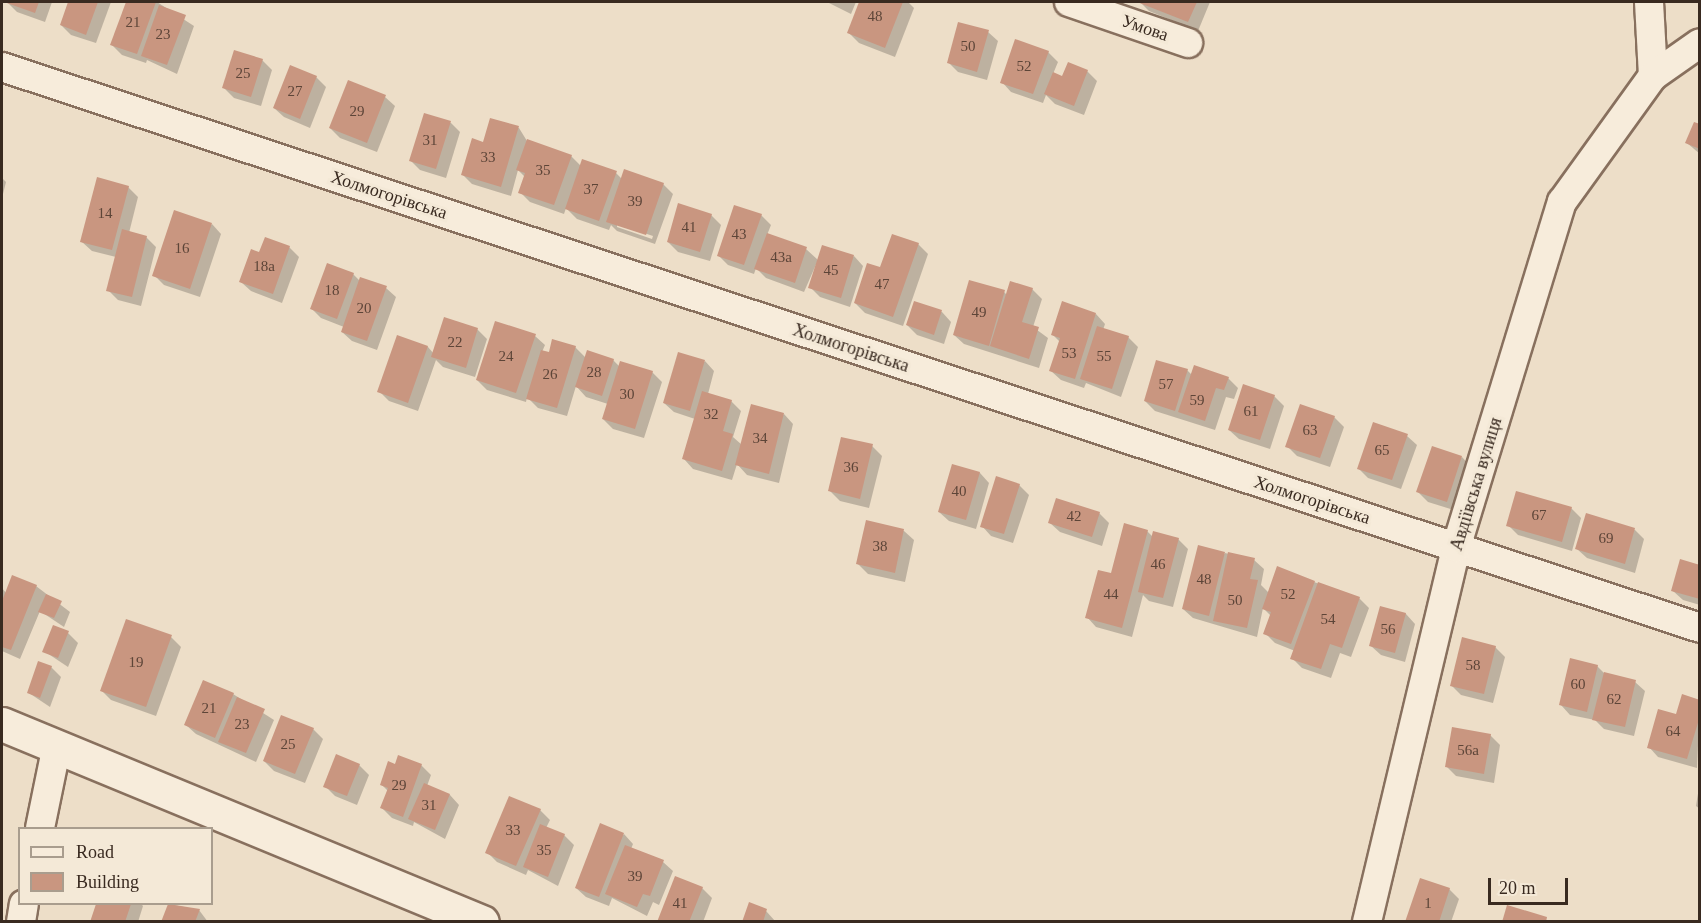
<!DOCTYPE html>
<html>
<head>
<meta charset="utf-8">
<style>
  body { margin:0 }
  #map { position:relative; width:1701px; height:923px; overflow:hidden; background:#eddec8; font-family:Georgia,serif }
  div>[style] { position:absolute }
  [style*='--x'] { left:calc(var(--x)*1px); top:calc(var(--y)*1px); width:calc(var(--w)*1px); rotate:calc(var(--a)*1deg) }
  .shadow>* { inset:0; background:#0003 }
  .building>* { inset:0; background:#c99680 }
  .roads { filter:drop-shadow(2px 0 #88705e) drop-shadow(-2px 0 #88705e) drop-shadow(0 2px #88705e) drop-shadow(0 -2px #88705e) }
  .minor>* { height:28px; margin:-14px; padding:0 14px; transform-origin:14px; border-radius:14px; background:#f7ecdb }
  .tertiary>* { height:33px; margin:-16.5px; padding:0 16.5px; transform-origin:16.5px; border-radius:16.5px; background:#f7ecdb }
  span { translate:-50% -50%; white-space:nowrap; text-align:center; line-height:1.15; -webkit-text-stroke:6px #f4e9d7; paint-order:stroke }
  .number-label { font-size:15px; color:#5d4538 }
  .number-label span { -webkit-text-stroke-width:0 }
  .street-label { font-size:18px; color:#392a20 }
  .frame { position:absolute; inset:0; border:3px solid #392a20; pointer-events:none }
  .legend { position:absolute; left:18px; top:827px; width:195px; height:78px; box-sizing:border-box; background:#f4e9d7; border:2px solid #a99d8e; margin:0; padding:8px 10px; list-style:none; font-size:18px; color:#392a20 }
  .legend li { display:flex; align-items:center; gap:12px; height:30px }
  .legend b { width:30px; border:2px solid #a99d8e }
  .scale { position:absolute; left:1488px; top:878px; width:80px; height:27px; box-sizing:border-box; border:3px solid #392a20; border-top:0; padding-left:8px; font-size:18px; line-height:21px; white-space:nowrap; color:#392a20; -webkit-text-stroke:4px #f4e9d7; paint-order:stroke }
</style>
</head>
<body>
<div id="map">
  <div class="shadow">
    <i style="clip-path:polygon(7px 2px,52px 2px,45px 22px,17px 12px)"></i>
    <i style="clip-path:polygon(70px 2px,111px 2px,96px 43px,71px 35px,61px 25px)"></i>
    <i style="clip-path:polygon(128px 2px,157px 2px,194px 26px,177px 74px,147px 60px,146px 63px,122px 55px,112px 45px)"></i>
    <i style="clip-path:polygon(827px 2px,856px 2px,851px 14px)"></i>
    <i style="clip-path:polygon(861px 2px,908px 2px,914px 8px,895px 57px,859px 43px,849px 33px)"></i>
    <i style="clip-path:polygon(1140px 2px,1210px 2px,1198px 31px,1149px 11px)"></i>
    <i style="clip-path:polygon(988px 32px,998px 41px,987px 80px,958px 72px,948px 62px)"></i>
    <i style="clip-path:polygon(1048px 52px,1058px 62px,1053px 74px,1063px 78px,1087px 71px,1097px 81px,1084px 115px,1055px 104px,1046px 95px,1043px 103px,1011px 92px,1002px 82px)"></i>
    <i style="clip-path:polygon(262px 60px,272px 70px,261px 106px,234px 98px,224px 88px)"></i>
    <i style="clip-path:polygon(316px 77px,326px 87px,310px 128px,284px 117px,274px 108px)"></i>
    <i style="clip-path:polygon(385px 97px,395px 106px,377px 152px,340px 138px,330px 128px)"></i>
    <i style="clip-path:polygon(425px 115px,451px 123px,460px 132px,446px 178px,420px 170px,410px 160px)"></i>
    <i style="clip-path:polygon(evenodd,491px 120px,519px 128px,527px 141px,571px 156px,581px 166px,616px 173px,622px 179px,663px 184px,673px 194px,655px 244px,617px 231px,611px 225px,609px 230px,577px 219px,566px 208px,564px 214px,530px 202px,520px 192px,525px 177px,518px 170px,511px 196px,472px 184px,462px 174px,484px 144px,491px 120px,617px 224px,653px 236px,652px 239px,617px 227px,617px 224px)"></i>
    <i style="clip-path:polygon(1700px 125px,1700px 154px,1687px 143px)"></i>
    <i style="clip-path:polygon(2px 178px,6px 182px,2px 198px)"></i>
    <i style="clip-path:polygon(128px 187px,138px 197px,129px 233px,146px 237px,156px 247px,141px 306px,118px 300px,108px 290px,116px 257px,92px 251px,82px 242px)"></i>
    <i style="clip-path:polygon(711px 215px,721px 225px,710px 261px,678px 252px,668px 242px)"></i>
    <i style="clip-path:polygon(761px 215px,771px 225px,767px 235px,806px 249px,818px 260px,804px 292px,766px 278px,756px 268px,754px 274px,728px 265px,718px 255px)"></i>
    <i style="clip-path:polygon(212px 224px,221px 234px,200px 297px,164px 285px,154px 275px)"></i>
    <i style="clip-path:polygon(918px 244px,928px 254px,903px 326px,865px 313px,855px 303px)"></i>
    <i style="clip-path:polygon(289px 247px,299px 257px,282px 303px,251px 291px,241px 282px,260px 254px)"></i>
    <i style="clip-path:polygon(854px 256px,863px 266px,850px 307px,820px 297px,810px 287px)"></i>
    <i style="clip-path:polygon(353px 274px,360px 281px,386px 288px,396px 297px,377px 350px,352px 341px,342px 332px,344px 327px,321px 318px,311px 308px)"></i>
    <i style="clip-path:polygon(1032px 289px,1042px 299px,1033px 327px,1048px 338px,1039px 368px,964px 344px,954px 335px,1004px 292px,1007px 295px)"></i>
    <i style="clip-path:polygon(915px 303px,942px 312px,951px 322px,944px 344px,917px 335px,907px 325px)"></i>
    <i style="clip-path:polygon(1096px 314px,1105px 324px,1103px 330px,1128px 337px,1138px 347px,1121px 397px,1086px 383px,1084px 388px,1061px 380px,1051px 371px,1060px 342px,1052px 334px)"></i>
    <i style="clip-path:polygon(477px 329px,487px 339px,475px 377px,443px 367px,436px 360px,418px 411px,389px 401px,379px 391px,398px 337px,428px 347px,434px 354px)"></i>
    <i style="clip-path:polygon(535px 336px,545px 345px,542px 352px,550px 354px,575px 347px,586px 358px,613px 360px,620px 367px,652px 372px,662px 382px,644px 438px,613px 429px,603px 419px,608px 404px,586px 397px,576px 386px,567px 416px,538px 408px,527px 397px,526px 402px,487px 390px,477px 380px)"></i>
    <i style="clip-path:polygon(705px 361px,714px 371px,708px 394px,731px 401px,741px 411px,733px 437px,742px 445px,784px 414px,793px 424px,779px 483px,747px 475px,737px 464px,732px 480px,693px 469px,684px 459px,695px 419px,674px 412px,664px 403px)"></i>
    <i style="clip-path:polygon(1187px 370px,1192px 375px,1228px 378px,1238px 388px,1234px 399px,1226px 397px,1215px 430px,1155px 411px,1145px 401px)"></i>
    <i style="clip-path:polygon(1274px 396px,1284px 406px,1270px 449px,1239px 439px,1229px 430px)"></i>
    <i style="clip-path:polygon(1334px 417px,1344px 427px,1330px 467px,1297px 456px,1287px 446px)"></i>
    <i style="clip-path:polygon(1407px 436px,1417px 445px,1401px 489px,1368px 478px,1358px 468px)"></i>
    <i style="clip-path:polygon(872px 446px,882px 456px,869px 508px,840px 501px,830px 491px)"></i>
    <i style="clip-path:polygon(1462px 457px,1471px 467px,1457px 511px,1428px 502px,1418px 492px)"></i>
    <i style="clip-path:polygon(953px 466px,980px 473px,989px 483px,976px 529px,949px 521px,939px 512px)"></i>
    <i style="clip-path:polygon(1019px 485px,1029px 495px,1013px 543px,991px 536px,982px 526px)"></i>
    <i style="clip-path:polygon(1571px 508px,1581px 518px,1572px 551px,1518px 535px,1508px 525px)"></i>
    <i style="clip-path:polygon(1099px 513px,1109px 523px,1102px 546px,1060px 532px,1050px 523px)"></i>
    <i style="clip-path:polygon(1587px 515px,1635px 530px,1644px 539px,1635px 573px,1587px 558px,1577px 549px)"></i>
    <i style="clip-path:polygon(867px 522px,904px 531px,914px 540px,905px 582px,868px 574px,858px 564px)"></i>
    <i style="clip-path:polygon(1147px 531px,1153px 537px,1178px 539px,1188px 549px,1173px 607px,1149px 601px,1143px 595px,1132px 637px,1096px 627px,1087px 617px,1112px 575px)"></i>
    <i style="clip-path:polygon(1225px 553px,1254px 560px,1264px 569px,1261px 585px,1269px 593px,1314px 582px,1359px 598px,1369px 608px,1351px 657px,1340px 653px,1331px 678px,1302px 668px,1292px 658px,1295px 651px,1275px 643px,1265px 633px,1271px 616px,1263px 608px,1257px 637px,1193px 618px,1183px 609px)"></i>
    <i style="clip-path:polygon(1700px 566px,1700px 605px,1683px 600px,1673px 591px)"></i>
    <i style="clip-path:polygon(36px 586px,70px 612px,64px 627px,40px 611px,20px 659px,2px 651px,2px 588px,6px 593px)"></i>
    <i style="clip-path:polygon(1381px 607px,1406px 614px,1415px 624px,1405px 662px,1381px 655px,1371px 646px)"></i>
    <i style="clip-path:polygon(68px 633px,78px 643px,68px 667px,44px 651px)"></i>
    <i style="clip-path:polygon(171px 637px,181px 647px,156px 716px,111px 700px,101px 690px)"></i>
    <i style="clip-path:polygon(1495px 647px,1505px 657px,1493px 703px,1461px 695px,1451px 685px)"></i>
    <i style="clip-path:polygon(1597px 666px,1605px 674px,1635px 682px,1645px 691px,1634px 736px,1604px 729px,1595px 720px,1570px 715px,1561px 705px)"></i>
    <i style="clip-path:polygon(51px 667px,61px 677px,50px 707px,29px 693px)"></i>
    <i style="clip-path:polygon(233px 694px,274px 720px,256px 762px,196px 734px,186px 725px)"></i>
    <i style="clip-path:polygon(1700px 701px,1697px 768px,1658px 757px,1649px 747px,1677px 716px)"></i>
    <i style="clip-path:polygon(313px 729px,323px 739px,305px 783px,274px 771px,264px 761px)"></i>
    <i style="clip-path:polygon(1490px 735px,1500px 745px,1494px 783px,1456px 776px,1447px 767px)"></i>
    <i style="clip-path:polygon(359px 765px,369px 775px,357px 805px,335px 796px,325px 786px)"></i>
    <i style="clip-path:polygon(421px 765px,431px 775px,427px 786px,450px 795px,459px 805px,445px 839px,414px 822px,413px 826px,392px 818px,382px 808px,388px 791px,381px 784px,395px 766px)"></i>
    <i style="clip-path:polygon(1700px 781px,1700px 809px,1696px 806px)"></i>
    <i style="clip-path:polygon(540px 810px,550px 820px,546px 828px,564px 835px,574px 845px,558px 886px,528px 870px,526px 875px,497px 862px,487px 852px)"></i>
    <i style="clip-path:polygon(624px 834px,633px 844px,631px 849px,663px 862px,673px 871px,659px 905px,653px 902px,647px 916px,612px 898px,609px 906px,586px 897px,576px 888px)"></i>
    <i style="clip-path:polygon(702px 888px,712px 898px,703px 922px,658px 922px)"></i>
    <i style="clip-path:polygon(1449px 889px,1459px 899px,1451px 922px,1408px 922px)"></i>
    <i style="clip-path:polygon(98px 904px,141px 904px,143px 906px,138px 922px,92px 922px)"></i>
    <i style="clip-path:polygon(169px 904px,199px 910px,208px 922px,163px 922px)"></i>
    <i style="clip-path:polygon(766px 911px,776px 922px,744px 922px)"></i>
  </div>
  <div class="building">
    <i style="clip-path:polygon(4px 2px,39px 2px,35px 13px)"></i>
    <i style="clip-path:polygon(68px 2px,98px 2px,86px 35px,60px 25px)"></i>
    <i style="clip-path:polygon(126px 2px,156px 2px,137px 54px,110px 45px)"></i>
    <i style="clip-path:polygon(859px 2px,903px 2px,885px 48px,847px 33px)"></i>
    <i style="clip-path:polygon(1137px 2px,1197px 2px,1188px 22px)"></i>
    <i style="clip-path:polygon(159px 5px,186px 15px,167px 65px,141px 56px)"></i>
    <i style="clip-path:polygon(958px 22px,989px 30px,977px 72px,947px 63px)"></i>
    <i style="clip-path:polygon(1015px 39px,1049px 51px,1033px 94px,1000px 83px)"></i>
    <i style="clip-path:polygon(234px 50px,263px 59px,251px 97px,222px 88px)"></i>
    <i style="clip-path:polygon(1068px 62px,1088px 70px,1074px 106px,1044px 94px,1053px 72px,1062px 76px)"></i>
    <i style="clip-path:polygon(290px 65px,317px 76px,300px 119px,273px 108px)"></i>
    <i style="clip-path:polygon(348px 80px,386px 95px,367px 143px,329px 128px)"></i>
    <i style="clip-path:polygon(424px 113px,451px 121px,436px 169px,409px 161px)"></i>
    <i style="clip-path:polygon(490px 118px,519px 126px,501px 187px,461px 175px,472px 138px,483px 142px)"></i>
    <i style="clip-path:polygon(1694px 122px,1700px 124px,1700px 149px,1685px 143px)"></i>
    <i style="clip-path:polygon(527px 139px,572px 155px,554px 205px,518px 193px,525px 173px,516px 170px)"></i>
    <i style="clip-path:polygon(582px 159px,617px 171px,599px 221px,565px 209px)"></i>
    <i style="clip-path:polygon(624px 169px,664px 183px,646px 235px,606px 222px)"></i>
    <i style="clip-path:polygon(97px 177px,129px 186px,112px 250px,80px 242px)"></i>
    <i style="clip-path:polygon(678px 203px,712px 214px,700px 252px,667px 242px)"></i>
    <i style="clip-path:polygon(734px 205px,762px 214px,744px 265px,717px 256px)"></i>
    <i style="clip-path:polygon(174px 210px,212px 223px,190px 289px,152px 276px)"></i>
    <i style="clip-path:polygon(122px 229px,147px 236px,132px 297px,106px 291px)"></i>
    <i style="clip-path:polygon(767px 233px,807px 247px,795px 283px,754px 269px)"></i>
    <i style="clip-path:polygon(892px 234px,919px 243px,893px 317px,854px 303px,867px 263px,880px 267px)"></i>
    <i style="clip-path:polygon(265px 237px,290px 246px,273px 294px,239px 282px,251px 249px,259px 252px)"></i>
    <i style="clip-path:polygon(822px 245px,854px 255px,841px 298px,808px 288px)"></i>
    <i style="clip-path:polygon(327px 263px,354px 273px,337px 319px,310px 309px)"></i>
    <i style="clip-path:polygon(360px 277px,387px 286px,367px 341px,341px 332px)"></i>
    <i style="clip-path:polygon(969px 280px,1005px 290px,989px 346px,953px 335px)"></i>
    <i style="clip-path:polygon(1010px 281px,1033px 288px,1022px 322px,1039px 327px,1029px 359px,990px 346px)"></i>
    <i style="clip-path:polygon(914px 301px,942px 310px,934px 335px,906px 325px)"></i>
    <i style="clip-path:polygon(1062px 301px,1096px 313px,1075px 379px,1049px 371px,1060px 338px,1051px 335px)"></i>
    <i style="clip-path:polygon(444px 317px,478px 328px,466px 368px,431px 357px)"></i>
    <i style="clip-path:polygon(495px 321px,536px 334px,516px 393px,476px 380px)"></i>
    <i style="clip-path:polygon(1097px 326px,1129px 336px,1112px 389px,1080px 379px)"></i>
    <i style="clip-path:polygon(397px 335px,428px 346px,408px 403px,377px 392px)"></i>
    <i style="clip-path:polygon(552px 339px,576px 346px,557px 408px,526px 399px,541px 350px,549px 352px)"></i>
    <i style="clip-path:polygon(587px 350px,614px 359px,602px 396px,575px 387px)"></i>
    <i style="clip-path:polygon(678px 352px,705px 360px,690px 411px,663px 403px)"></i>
    <i style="clip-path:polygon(1156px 360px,1188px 369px,1175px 411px,1144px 401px)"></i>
    <i style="clip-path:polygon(620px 361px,653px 371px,635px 429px,602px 419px)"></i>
    <i style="clip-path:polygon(1194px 365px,1229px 377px,1224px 390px,1216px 388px,1205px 421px,1178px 412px)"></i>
    <i style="clip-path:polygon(1243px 384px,1275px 395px,1260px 440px,1228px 430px)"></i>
    <i style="clip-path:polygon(702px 391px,732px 400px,723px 431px,733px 434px,722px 471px,682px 459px)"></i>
    <i style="clip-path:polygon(751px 404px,784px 413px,769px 474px,735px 465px)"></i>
    <i style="clip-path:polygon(1300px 404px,1335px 416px,1320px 458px,1285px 447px)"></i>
    <i style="clip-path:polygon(1373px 422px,1408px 434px,1392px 480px,1357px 469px)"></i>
    <i style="clip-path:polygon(841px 437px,873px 444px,860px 499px,828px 491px)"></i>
    <i style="clip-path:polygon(1432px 446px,1462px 456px,1447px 502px,1416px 492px)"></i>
    <i style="clip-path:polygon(952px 464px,980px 472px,966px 520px,938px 512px)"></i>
    <i style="clip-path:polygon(996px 476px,1020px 484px,1004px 534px,980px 527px)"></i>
    <i style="clip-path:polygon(1516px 491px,1572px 507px,1562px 542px,1506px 526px)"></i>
    <i style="clip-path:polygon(1056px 498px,1100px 512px,1092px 537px,1048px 523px)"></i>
    <i style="clip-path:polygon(1586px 513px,1635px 528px,1625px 564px,1575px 549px)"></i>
    <i style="clip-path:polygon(866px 520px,904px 529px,895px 573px,856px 564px)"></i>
    <i style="clip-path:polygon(1124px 523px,1148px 530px,1122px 628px,1085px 618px,1098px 570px,1111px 573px)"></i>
    <i style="clip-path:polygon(1153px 531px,1179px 538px,1163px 598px,1138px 592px)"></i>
    <i style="clip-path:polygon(1198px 545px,1225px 552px,1209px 616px,1182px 609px)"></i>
    <i style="clip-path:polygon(1228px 552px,1255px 558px,1250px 579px,1258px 580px,1247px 628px,1213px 621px)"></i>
    <i style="clip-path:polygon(1680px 559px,1700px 565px,1700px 599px,1671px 591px)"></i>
    <i style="clip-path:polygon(1277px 566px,1315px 581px,1291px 644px,1263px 634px,1271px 612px,1262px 609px)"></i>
    <i style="clip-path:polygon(12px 575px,37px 585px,11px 650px,2px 647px,2px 601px)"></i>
    <i style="clip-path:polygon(1318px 582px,1360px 597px,1342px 648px,1330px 644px,1321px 669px,1290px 659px)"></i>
    <i style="clip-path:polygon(46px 594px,62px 601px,54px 618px,38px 612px)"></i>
    <i style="clip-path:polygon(1380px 606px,1406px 613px,1395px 653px,1369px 646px)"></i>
    <i style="clip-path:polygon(126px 619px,172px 635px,146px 707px,100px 691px)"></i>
    <i style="clip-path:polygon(53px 625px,69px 631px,58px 658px,42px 652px)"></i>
    <i style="clip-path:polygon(1462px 637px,1496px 646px,1484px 694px,1450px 686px)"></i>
    <i style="clip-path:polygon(1570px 658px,1598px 665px,1587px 712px,1559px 705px)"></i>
    <i style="clip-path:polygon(38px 661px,52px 666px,40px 698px,27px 693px)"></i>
    <i style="clip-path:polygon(1604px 672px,1636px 680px,1625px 727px,1592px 720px)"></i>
    <i style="clip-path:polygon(203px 680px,234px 693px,215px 738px,184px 725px)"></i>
    <i style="clip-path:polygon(1682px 694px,1700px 700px,1700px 716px,1687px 759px,1647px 748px,1658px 709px,1676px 714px)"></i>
    <i style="clip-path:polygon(237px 697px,265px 709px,246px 753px,218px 742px)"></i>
    <i style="clip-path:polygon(281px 715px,314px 728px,295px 774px,263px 761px)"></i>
    <i style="clip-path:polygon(1452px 727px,1491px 734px,1484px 774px,1445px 767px)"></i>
    <i style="clip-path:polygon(336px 754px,360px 764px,347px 796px,323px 787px)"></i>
    <i style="clip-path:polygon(398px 755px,422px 764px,403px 817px,380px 808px,388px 788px,380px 785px,388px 761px,395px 764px)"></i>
    <i style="clip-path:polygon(424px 783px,450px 794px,435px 830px,408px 819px)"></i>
    <i style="clip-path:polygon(509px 796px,541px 809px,516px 866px,485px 853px)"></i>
    <i style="clip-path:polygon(600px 823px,624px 833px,599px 897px,575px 888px)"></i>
    <i style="clip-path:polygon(540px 824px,565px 834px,548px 877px,523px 867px)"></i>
    <i style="clip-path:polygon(625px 845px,664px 860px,650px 896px,643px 894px,637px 907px,605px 894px)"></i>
    <i style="clip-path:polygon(675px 876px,703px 887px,689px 922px,657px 922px)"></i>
    <i style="clip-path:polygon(1420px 878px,1450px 888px,1439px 922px,1405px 922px)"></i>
    <i style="clip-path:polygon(749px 902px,767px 909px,763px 922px,742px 922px)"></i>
    <i style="clip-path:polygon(96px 904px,131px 904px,125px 922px,90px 922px)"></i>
    <i style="clip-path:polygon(168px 904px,200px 909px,195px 922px,161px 922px)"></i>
    <i style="clip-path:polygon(1507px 905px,1547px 917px,1546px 922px,1502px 922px)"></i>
  </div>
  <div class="roads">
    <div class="minor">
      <i style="--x:1069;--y:2;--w:126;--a:19"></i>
      <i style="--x:1649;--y:2;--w:74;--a:86.9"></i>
      <i style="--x:2;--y:67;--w:1788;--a:18.28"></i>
      <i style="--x:40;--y:828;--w:80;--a:-78.4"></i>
      <i style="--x:21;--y:922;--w:18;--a:-81"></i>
      <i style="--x:1367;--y:922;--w:384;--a:-76.6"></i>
      <i style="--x:1456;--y:548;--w:362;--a:-73"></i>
      <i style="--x:1562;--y:202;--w:155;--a:-54.2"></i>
      <i style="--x:1653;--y:76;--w:57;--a:-35.1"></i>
    </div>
    <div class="tertiary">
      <i style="--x:2;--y:724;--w:519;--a:22.42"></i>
    </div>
  </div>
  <div class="number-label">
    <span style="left:875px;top:17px">48</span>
    <span style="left:133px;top:23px">21</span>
    <span style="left:163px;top:35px">23</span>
    <span style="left:968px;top:47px">50</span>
    <span style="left:1024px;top:67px">52</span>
    <span style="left:243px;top:74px">25</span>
    <span style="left:295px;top:92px">27</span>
    <span style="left:357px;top:112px">29</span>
    <span style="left:430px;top:141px">31</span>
    <span style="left:488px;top:158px">33</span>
    <span style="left:543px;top:171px">35</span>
    <span style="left:591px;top:190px">37</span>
    <span style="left:635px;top:202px">39</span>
    <span style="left:105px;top:214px">14</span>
    <span style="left:689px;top:228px">41</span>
    <span style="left:739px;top:235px">43</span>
    <span style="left:182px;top:249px">16</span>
    <span style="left:781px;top:258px">43а</span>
    <span style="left:264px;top:267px">18а</span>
    <span style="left:831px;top:271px">45</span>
    <span style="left:882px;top:285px">47</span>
    <span style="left:332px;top:291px">18</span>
    <span style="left:364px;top:309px">20</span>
    <span style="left:979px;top:313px">49</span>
    <span style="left:455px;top:343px">22</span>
    <span style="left:1069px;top:354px">53</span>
    <span style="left:506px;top:357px">24</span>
    <span style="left:1104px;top:357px">55</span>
    <span style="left:594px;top:373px">28</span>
    <span style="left:550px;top:375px">26</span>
    <span style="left:1166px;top:385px">57</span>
    <span style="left:627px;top:395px">30</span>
    <span style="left:1197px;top:401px">59</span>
    <span style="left:1251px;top:412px">61</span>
    <span style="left:711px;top:415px">32</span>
    <span style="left:1310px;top:431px">63</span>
    <span style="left:760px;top:439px">34</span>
    <span style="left:1382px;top:451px">65</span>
    <span style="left:851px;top:468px">36</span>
    <span style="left:959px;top:492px">40</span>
    <span style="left:1539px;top:516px">67</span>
    <span style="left:1074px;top:517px">42</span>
    <span style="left:1606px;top:539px">69</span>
    <span style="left:880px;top:547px">38</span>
    <span style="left:1158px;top:565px">46</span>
    <span style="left:1204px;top:580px">48</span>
    <span style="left:1111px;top:595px">44</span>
    <span style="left:1288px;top:595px">52</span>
    <span style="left:1235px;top:601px">50</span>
    <span style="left:1328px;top:620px">54</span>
    <span style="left:1388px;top:630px">56</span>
    <span style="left:136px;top:663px">19</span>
    <span style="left:1473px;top:666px">58</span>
    <span style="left:1578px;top:685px">60</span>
    <span style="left:1614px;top:700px">62</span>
    <span style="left:209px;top:709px">21</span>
    <span style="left:242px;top:725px">23</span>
    <span style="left:1673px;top:732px">64</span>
    <span style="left:288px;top:745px">25</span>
    <span style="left:1468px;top:751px">56а</span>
    <span style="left:399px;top:786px">29</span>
    <span style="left:429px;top:806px">31</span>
    <span style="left:513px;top:831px">33</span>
    <span style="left:544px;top:851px">35</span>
    <span style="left:635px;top:877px">39</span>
    <span style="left:680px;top:904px">41</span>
    <span style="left:1428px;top:904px">1</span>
  </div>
  <div class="street-label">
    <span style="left:1145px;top:28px;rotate:19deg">Умова</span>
    <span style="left:389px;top:195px;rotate:18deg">Холмогорівська</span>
    <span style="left:851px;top:348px;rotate:18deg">Холмогорівська</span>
    <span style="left:1476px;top:484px;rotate:-73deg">Авдіївська вулиця</span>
    <span style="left:1312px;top:500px;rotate:18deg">Холмогорівська</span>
  </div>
  <div class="frame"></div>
  <ul class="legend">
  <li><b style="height:8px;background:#f7ecdb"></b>Road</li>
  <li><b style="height:16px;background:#c99680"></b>Building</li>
  </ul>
  <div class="scale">20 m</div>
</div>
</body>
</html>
